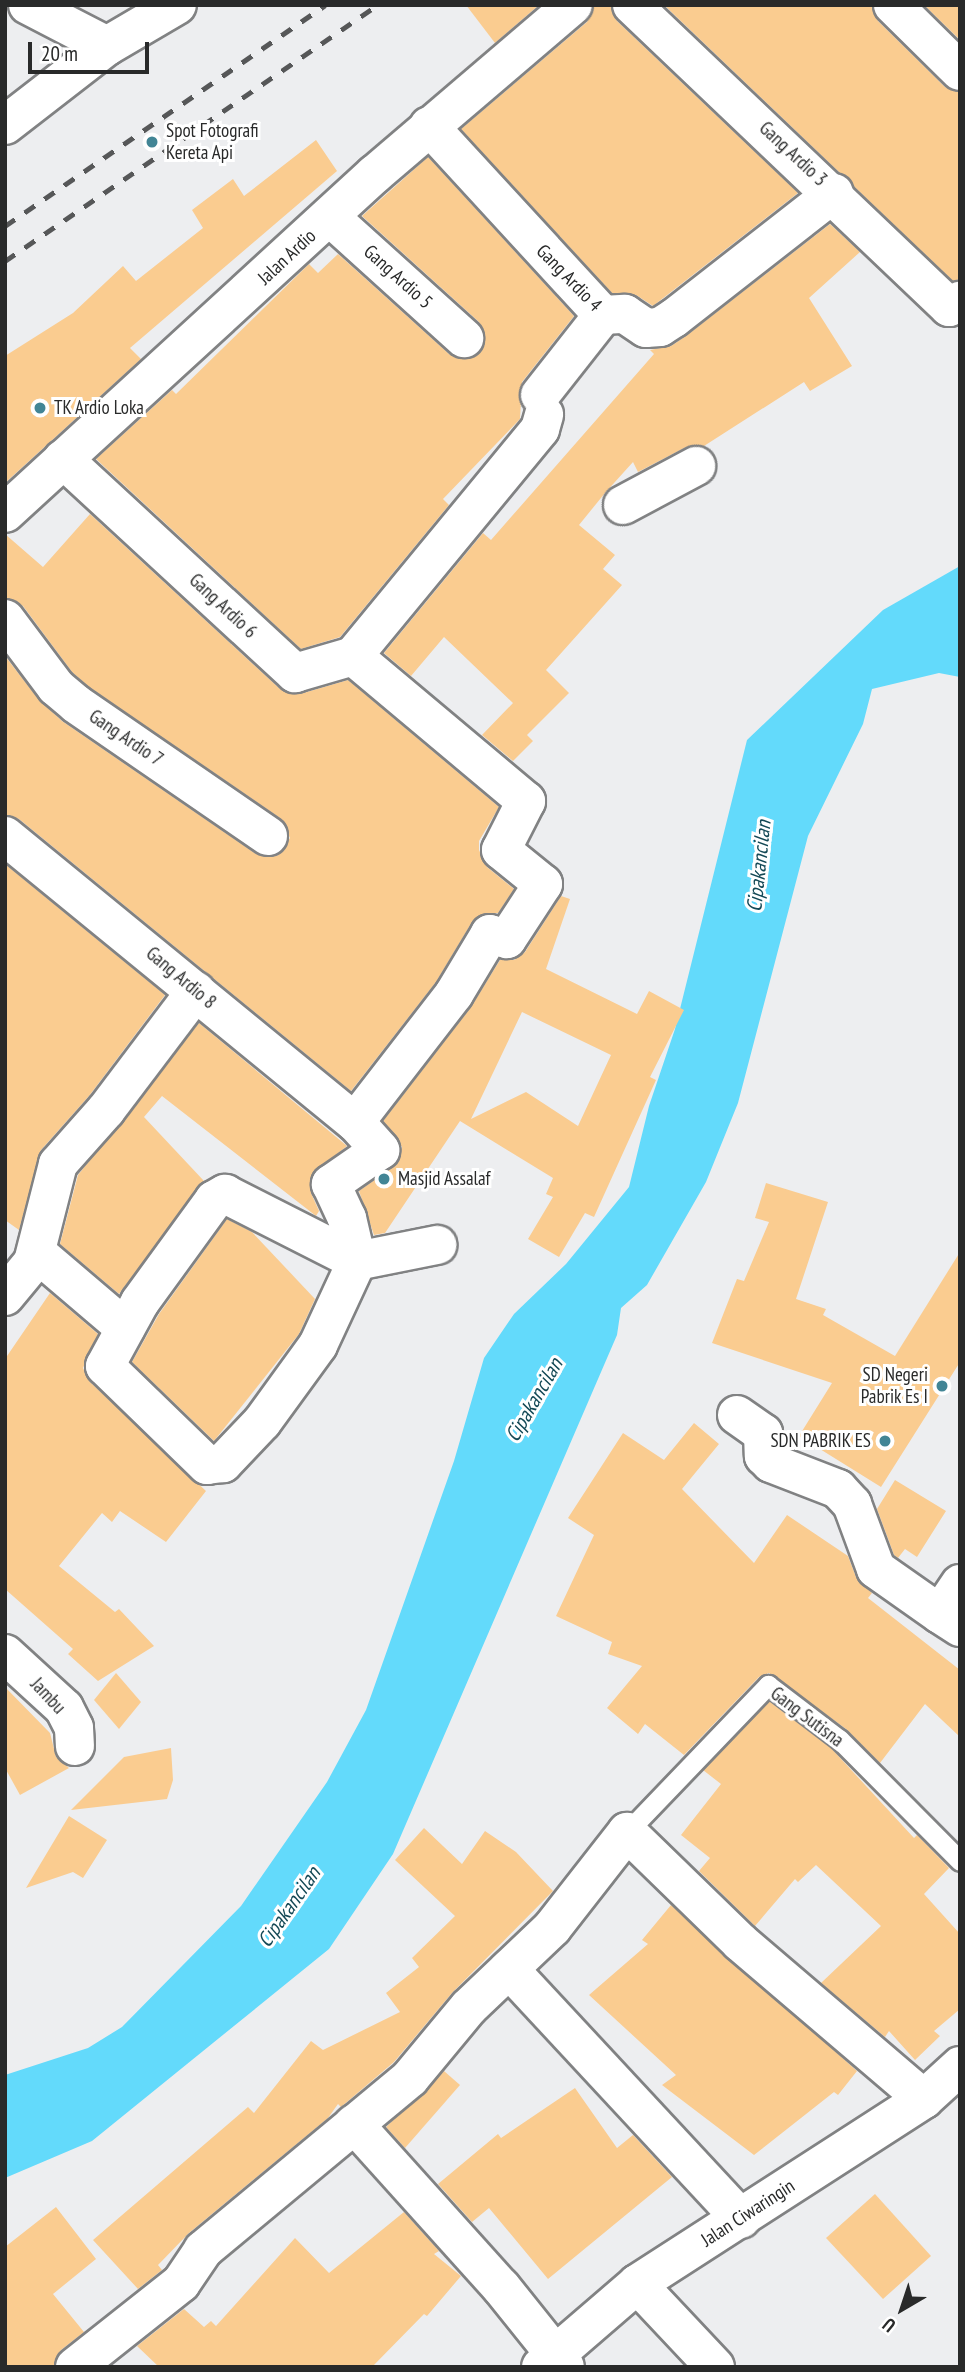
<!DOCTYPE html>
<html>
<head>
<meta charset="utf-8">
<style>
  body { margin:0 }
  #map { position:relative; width:965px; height:2372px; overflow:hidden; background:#edeef0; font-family:"PT Sans Narrow",sans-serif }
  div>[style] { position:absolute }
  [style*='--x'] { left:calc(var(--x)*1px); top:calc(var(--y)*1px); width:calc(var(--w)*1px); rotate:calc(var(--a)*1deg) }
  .water>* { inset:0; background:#63dafb }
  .building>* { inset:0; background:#facc90 }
  .roads { filter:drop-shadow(2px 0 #818283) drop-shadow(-2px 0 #818283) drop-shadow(0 2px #818283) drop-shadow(0 -2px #818283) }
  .service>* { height:19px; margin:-9.5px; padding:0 9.5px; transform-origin:9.5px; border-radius:9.5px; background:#fff }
  .minor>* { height:38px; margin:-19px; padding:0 19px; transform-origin:19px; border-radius:19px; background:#fff }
  .rail>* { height:5px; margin-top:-2.5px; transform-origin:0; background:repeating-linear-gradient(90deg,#565758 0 12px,transparent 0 24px) }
  .dots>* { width:19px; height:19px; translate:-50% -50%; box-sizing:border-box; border:4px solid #fff; border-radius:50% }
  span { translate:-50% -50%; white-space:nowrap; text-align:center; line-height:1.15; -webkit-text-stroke:6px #fff; paint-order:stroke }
  .poi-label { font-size:19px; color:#292a2a }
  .left { translate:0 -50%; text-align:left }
  .right { translate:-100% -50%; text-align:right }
  .street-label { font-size:19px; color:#292a2a }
  .water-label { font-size:21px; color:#144956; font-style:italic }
  .frame { position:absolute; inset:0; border:7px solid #292a2a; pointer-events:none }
  .north { position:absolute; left:867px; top:2274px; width:70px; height:70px; -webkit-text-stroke:5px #fff; paint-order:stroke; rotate:219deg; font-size:19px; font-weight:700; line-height:28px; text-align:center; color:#292a2a }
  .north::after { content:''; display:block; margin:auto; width:24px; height:32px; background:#292a2a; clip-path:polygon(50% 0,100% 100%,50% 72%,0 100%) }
  .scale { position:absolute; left:28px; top:42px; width:121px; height:32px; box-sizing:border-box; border:4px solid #292a2a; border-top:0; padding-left:9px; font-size:21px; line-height:24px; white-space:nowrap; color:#292a2a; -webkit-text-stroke:5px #fff; paint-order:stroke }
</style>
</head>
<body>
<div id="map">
  <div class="water">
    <i style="clip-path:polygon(960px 566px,960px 677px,939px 673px,872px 689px,863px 724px,808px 836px,738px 1103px,706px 1182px,647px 1285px,621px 1308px,617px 1335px,393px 1854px,329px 1949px,92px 2141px,5px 2178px,5px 2075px,88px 2048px,122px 2027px,241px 1906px,327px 1782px,366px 1710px,454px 1461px,484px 1358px,514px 1314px,566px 1264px,629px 1187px,649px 1106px,675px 1029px,747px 740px,883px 610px)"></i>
  </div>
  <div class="building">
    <i style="clip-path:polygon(466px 5px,539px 5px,495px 43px)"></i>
    <i style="clip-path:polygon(594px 5px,611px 5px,617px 21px,798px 193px,653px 306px,636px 295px,612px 293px,461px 129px,587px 22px)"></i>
    <i style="clip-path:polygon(664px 5px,872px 5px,878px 21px,945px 87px,960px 92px,960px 279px,953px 281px)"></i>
    <i style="clip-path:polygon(924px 5px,960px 5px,960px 40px)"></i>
    <i style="clip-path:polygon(316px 140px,337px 171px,130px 348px,141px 359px,5px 483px,5px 356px,73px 313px,123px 266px,136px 281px,203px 228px,192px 210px,233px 179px,244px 196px)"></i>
    <i style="clip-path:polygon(428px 157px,574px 316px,522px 382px,520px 419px,443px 499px,449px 505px,340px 637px,301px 649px,96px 459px,172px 390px,176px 394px,309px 264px,318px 273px,338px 254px,449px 354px,460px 359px,480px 353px,485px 342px,479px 322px,362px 216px)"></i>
    <i style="clip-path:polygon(830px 224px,860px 252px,809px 298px,852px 366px,810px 391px,804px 382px,704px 446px,686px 447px,638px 472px,633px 462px,605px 493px,579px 525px,615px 555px,603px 569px,622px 585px,546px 670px,569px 693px,527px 735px,533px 741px,513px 761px,482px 735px,513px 703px,444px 637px,411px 676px,384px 653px,483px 533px,491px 540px,654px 354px,650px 350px,671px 346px,686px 336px)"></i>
    <i style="clip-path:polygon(90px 514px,280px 689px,300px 694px,348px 680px,499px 807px,479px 841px,479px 850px,487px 867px,514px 889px,498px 913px,486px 913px,472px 922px,436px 982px,351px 1091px,19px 819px,5px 815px,5px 656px,39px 700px,62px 721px,256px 854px,277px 856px,290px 838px,280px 818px,89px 687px,72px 672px,23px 606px,5px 598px,5px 534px,43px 567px)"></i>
    <i style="clip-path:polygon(5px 864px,165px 995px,89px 1096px,41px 1150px,19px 1230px,5px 1220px)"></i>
    <i style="clip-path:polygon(evenodd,561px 896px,570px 899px,546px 969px,637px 1014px,649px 991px,684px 1010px,650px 1077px,656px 1080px,594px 1217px,585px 1213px,559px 1257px,528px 1239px,553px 1197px,546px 1194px,553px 1178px,460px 1121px,385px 1233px,374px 1235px,359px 1191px,393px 1167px,402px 1147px,383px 1121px,471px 1007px,500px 960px,514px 960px,525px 952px,561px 896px,522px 1012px,611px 1055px,578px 1126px,526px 1092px,471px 1119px,522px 1012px)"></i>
    <i style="clip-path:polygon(199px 1023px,347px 1146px,312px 1174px,311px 1193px,319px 1211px,316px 1216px,162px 1096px,144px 1117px,204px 1181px,119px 1294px,60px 1244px,78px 1175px)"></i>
    <i style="clip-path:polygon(766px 1183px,828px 1202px,796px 1299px,826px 1309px,823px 1315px,895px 1356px,960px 1252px,960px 1362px,881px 1487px,799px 1436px,832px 1383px,712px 1343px,737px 1279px,744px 1281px,769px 1222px,755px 1218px)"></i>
    <i style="clip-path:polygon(227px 1219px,252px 1232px,315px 1299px,299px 1334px,214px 1441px,132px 1362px,159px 1314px)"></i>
    <i style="clip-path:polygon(50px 1293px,98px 1334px,83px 1368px,90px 1382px,206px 1491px,166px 1542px,120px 1511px,112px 1522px,102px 1513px,59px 1566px,115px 1612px,119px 1609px,154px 1646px,98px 1681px,68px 1654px,73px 1649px,5px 1589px,5px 1359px)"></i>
    <i style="clip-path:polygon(694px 1423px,719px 1444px,682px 1489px,754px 1563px,787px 1515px,848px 1556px,856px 1577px,872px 1593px,868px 1598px,960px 1670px,960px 1737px,925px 1704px,880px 1763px,846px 1729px,769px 1673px,759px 1677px,684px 1755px,645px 1724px,638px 1734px,607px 1708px,642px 1666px,608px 1654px,612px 1642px,556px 1616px,594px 1535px,568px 1518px,623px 1433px,664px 1460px)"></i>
    <i style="clip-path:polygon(895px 1480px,946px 1511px,917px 1557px,905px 1549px,898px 1558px,894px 1555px,877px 1509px)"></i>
    <i style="clip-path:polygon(116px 1673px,141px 1702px,119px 1729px,94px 1700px)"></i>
    <i style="clip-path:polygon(5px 1687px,50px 1733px,56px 1757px,69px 1768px,20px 1795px,5px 1768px)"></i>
    <i style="clip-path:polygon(769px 1701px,831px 1748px,914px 1838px,917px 1835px,949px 1868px,924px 1894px,960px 1934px,960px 2009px,934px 2031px,940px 2036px,915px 2060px,889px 2031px,885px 2037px,821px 1983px,881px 1926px,816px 1865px,798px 1882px,795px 1879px,755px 1926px,699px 1871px,710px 1858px,681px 1835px,721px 1784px,703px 1770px)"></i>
    <i style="clip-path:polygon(171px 1748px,173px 1780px,167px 1799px,71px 1810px,124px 1757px)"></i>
    <i style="clip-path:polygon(69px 1816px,107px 1840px,83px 1878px,73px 1872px,26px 1888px)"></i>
    <i style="clip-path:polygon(424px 1828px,462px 1864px,485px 1831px,516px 1852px,553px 1891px,452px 1993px,394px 2062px,341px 2107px,338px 2104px,328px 2118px,189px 2233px,158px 2265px,162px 2270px,138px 2289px,93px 2240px,248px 2107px,254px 2113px,311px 2041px,323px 2050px,400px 2012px,386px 1993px,419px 1967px,412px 1958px,455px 1916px,395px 1860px)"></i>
    <i style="clip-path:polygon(671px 1905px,857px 2071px,838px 2095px,834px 2092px,754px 2155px,662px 2085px,676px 2075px,589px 1995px,648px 1944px,642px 1940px)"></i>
    <i style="clip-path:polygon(444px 2071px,460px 2085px,405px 2148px,386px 2127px)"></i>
    <i style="clip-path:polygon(575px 2088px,617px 2148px,633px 2135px,672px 2177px,548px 2279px,489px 2208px,472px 2222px,438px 2184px,498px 2134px,501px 2138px)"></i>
    <i style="clip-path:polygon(875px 2194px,931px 2256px,883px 2299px,826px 2238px)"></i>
    <i style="clip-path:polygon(56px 2207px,96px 2259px,53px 2294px,84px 2332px,61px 2350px,54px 2367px,5px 2367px,5px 2247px)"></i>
    <i style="clip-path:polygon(404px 2212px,439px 2251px,434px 2254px,461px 2276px,427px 2316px,424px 2314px,372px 2367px,159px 2367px,137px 2346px,184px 2309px,204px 2327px,211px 2321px,216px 2326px,295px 2238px,329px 2273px)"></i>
  </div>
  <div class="roads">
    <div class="service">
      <i style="--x:627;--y:1832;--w:204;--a:-46.2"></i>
      <i style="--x:768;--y:1685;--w:89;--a:37.3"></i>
      <i style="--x:839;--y:1739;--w:172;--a:45.2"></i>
    </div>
    <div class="minor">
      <i style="--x:28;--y:5;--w:89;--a:27.4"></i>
      <i style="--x:632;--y:5;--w:438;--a:43.6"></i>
      <i style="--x:949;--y:307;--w:13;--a:-29"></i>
      <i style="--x:893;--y:5;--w:94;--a:44.6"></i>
      <i style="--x:5;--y:125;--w:129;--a:-37.8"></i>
      <i style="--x:107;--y:46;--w:81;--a:-30.4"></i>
      <i style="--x:429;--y:126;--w:257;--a:47.4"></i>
      <i style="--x:603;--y:315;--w:22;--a:-3"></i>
      <i style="--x:625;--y:314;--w:25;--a:34"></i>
      <i style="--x:646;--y:328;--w:14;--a:-4"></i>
      <i style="--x:660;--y:327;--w:17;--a:-33"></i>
      <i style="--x:674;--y:318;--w:203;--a:-38"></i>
      <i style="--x:330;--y:217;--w:181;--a:42.1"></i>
      <i style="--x:540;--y:395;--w:102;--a:-51.8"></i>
      <i style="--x:63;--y:459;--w:316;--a:42.7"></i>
      <i style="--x:295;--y:673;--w:60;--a:-16.3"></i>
      <i style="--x:353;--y:656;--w:226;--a:40"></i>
      <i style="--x:526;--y:801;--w:55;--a:117"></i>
      <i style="--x:501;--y:850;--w:54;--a:39"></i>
      <i style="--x:543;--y:884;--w:66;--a:123.2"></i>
      <i style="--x:507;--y:939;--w:18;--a:-164"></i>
      <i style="--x:490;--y:934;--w:70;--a:121"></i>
      <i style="--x:454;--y:994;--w:162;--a:127.7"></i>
      <i style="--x:355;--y:1122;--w:38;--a:48"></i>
      <i style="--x:380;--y:1150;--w:60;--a:145.2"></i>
      <i style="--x:331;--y:1184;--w:38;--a:65"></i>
      <i style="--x:347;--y:1218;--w:44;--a:76.9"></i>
      <i style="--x:357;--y:1261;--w:93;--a:114.9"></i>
      <i style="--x:318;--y:1345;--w:95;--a:126"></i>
      <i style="--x:262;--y:1422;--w:57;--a:133.6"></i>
      <i style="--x:223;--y:1463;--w:16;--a:173"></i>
      <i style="--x:207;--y:1465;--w:142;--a:-135.9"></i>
      <i style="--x:105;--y:1366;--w:73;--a:-61.3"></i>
      <i style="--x:140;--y:1302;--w:126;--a:-54"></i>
      <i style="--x:214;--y:1200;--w:13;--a:-29"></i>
      <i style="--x:225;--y:1194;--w:148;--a:26.9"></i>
      <i style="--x:357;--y:1261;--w:82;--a:-11.3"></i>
      <i style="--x:623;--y:505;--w:83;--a:-28.1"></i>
      <i style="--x:5;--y:513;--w:502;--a:-42.5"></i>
      <i style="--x:375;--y:174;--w:260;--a:-40.5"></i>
      <i style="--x:5;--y:619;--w:85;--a:53.1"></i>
      <i style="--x:56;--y:687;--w:26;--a:40"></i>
      <i style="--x:76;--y:704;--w:233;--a:34.5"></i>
      <i style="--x:353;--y:656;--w:294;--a:-50.5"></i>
      <i style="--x:540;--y:429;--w:15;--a:-74"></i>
      <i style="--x:5;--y:836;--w:452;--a:39.3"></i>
      <i style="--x:37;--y:1253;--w:116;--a:40.4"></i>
      <i style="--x:5;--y:1296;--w:44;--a:-50.5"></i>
      <i style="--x:33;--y:1262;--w:101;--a:-75.7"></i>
      <i style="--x:58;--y:1164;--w:72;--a:-48.4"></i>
      <i style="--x:106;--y:1110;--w:149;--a:-52.9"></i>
      <i style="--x:737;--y:1415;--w:32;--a:35"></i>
      <i style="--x:763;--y:1433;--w:23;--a:88"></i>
      <i style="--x:764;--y:1456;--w:10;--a:45"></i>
      <i style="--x:771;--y:1463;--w:72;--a:21.2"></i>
      <i style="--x:838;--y:1489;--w:21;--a:47"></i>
      <i style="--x:852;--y:1504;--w:69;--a:69.7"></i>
      <i style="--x:876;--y:1569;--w:78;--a:35.1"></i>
      <i style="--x:960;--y:1584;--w:36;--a:124"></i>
      <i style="--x:940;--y:1614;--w:24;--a:33"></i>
      <i style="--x:5;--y:1654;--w:80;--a:42.5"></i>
      <i style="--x:64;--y:1708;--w:22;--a:63"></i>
      <i style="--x:74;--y:1728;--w:18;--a:87"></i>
      <i style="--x:509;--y:1969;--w:341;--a:47.1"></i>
      <i style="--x:354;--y:2124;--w:219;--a:48"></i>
      <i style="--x:501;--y:2287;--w:102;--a:51.3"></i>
      <i style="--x:637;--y:2284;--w:114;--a:46.8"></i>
      <i style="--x:75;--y:2367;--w:135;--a:-38.4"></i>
      <i style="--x:181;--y:2283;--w:40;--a:-56"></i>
      <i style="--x:203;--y:2250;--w:269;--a:-39.7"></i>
      <i style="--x:410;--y:2078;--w:92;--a:-50.3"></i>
      <i style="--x:469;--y:2007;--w:115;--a:-43.6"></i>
      <i style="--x:552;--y:1928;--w:122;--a:-52"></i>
      <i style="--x:627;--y:1832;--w:158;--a:44.2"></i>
      <i style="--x:740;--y:1942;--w:242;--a:40.5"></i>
      <i style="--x:541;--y:2367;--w:127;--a:-40.8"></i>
      <i style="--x:637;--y:2284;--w:341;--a:-32.8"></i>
      <i style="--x:924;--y:2099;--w:49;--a:-42.5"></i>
    </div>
  </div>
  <div class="rail">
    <i style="--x:5;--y:226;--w:389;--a:-34.6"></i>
    <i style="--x:5;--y:261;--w:452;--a:-34.5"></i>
  </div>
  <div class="dots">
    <i style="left:152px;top:142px;background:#428595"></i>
    <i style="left:40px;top:408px;background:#428595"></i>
    <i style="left:384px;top:1179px;background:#428595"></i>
    <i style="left:942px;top:1386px;background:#428595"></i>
    <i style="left:885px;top:1441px;background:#428595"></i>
  </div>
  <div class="poi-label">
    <span class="left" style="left:166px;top:142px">Spot Fotografi<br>Kereta Api</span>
    <span class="left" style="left:54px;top:408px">TK Ardio Loka</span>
    <span class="left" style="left:398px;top:1179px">Masjid Assalaf</span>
    <span class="right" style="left:928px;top:1386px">SD Negeri<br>Pabrik Es I</span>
    <span class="right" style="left:871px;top:1441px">SDN PABRIK ES</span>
  </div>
  <div class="street-label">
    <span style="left:793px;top:154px;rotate:43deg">Gang Ardio 3</span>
    <span style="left:287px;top:257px;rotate:-43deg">Jalan Ardio</span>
    <span style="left:398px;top:277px;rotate:42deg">Gang Ardio 5</span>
    <span style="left:569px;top:278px;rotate:46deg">Gang Ardio 4</span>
    <span style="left:223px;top:606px;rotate:43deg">Gang Ardio 6</span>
    <span style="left:126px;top:738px;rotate:34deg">Gang Ardio 7</span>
    <span style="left:181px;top:978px;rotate:40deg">Gang Ardio 8</span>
    <span style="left:48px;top:1696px;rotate:47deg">Jambu</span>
    <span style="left:807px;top:1717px;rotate:37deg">Gang Sutisna</span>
    <span style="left:748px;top:2213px;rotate:-33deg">Jalan Ciwaringin</span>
  </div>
  <div class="water-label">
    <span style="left:759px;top:866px;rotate:-84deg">Cipakancilan</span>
    <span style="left:534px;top:1400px;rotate:-60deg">Cipakancilan</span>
    <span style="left:289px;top:1907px;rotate:-55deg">Cipakancilan</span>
  </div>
  <div class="frame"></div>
  <div class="north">U</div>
  <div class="scale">20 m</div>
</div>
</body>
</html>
